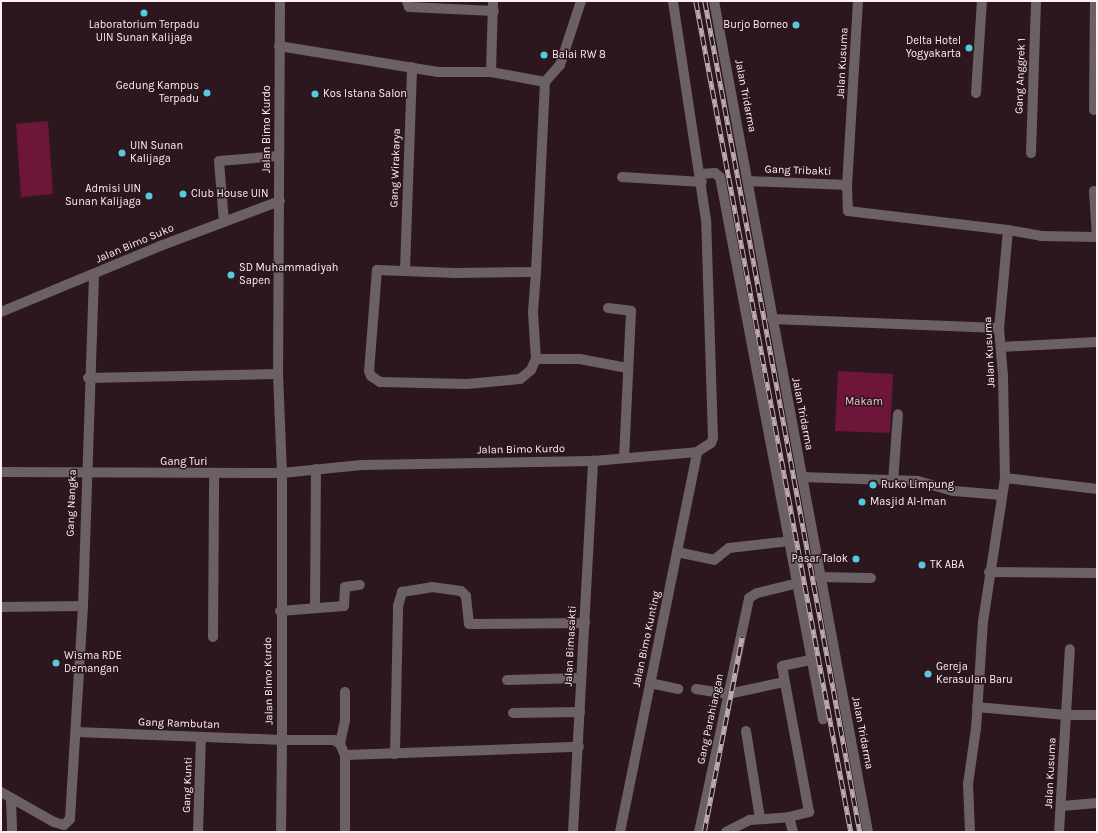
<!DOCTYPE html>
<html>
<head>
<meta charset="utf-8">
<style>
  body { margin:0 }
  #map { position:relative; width:1098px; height:833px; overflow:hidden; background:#2b171d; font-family:Karla,sans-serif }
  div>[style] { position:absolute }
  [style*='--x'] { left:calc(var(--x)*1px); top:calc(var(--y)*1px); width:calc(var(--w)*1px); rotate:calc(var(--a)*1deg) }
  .green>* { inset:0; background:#6e163a }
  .minor>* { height:10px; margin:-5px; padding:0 5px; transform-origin:5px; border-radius:5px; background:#6b6063 }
  .rail>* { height:4.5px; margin-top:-2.25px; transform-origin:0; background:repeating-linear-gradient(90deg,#2b171d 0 9px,#bdadb1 0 18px); box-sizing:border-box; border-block:1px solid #bdadb1 }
  .dots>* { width:11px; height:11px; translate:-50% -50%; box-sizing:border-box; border:2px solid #2b171d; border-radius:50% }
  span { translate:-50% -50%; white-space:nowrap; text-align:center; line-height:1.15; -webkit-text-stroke:3px #2b171d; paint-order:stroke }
  .poi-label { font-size:11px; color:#feeff3 }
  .right { translate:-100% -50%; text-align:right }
  .left { translate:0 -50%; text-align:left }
  .street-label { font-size:11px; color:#feeff3 }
  .park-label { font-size:11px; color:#f6c1cf }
  .frame { position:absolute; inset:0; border:2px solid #feeff3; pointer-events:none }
</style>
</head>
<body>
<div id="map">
  <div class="green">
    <i style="clip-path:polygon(48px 121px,53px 194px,21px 197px,16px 124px)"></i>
    <i style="clip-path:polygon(838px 371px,893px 374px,890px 433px,835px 431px)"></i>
  </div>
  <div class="minor">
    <i style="--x:280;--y:1;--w:373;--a:90.3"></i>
    <i style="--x:278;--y:374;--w:99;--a:87.7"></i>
    <i style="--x:282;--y:473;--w:267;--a:90"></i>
    <i style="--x:282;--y:740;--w:52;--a:0"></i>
    <i style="--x:334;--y:740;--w:7;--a:34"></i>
    <i style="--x:340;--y:744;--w:12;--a:66"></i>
    <i style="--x:345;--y:755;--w:77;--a:90"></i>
    <i style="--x:407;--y:1;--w:6;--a:72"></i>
    <i style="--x:409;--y:7;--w:85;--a:2.7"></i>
    <i style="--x:714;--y:1;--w:845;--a:79.5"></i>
    <i style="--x:858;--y:1;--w:184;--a:93.4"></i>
    <i style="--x:847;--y:185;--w:26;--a:88"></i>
    <i style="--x:848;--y:211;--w:161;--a:6.8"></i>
    <i style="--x:1008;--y:230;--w:98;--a:95.2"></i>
    <i style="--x:999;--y:328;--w:48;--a:85.2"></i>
    <i style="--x:1003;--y:376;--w:102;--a:88.9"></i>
    <i style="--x:1005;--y:478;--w:145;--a:98.7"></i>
    <i style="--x:983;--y:621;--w:107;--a:93.7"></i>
    <i style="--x:976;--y:728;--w:57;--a:98.1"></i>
    <i style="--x:968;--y:784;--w:48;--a:87.6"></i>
    <i style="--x:279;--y:46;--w:161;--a:9.3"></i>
    <i style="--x:438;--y:72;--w:53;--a:0"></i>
    <i style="--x:491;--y:72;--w:55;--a:10.5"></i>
    <i style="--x:491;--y:72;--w:71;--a:-88.4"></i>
    <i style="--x:976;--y:93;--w:92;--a:-86.3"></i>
    <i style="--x:1094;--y:110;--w:109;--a:-89.5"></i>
    <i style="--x:1031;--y:153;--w:152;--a:-88.1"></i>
    <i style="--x:701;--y:174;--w:14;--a:-4"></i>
    <i style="--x:715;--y:173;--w:6;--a:39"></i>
    <i style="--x:720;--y:177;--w:552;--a:79.24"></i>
    <i style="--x:622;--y:177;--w:80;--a:3.6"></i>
    <i style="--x:748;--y:181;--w:99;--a:2.3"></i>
    <i style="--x:1094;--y:191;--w:46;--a:86.3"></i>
    <i style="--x:224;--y:222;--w:61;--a:-94.7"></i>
    <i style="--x:219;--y:161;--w:60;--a:-4.8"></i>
    <i style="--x:1008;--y:230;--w:34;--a:10"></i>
    <i style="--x:1041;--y:236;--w:56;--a:1"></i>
    <i style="--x:405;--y:270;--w:203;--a:-88"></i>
    <i style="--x:536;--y:272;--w:81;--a:179.3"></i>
    <i style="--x:455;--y:273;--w:78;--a:-177.8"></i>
    <i style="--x:377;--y:270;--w:101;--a:94.5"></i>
    <i style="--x:369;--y:371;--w:5;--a:68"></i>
    <i style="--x:371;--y:376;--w:11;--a:34"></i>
    <i style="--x:380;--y:382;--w:87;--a:1.3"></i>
    <i style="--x:467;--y:384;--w:53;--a:-5.4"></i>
    <i style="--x:520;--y:379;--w:14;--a:-39"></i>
    <i style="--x:531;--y:370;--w:12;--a:-66"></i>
    <i style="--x:536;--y:359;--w:47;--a:-93.7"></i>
    <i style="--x:533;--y:312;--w:40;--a:-85.7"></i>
    <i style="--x:536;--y:272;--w:190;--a:-87.3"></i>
    <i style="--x:545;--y:82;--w:23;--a:-49"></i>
    <i style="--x:560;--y:65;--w:67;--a:-71.8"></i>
    <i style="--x:608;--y:308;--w:23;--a:7"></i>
    <i style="--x:631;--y:311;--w:147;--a:92.7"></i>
    <i style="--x:1;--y:312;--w:172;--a:-22.5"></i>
    <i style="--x:160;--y:246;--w:128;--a:-20.6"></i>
    <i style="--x:772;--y:319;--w:227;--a:2.3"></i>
    <i style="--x:1001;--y:347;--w:96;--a:-3"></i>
    <i style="--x:536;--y:359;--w:44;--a:0"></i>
    <i style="--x:580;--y:359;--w:48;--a:10.8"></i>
    <i style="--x:88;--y:378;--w:190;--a:-1.2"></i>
    <i style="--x:1;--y:472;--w:281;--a:0.2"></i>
    <i style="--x:282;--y:473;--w:80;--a:-5.7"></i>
    <i style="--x:362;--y:465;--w:231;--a:-1"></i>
    <i style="--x:593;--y:461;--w:104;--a:-4.9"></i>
    <i style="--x:697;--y:452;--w:17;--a:-33"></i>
    <i style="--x:711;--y:443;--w:5;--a:-68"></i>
    <i style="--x:713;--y:438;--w:218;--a:-91.8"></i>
    <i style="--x:706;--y:220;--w:221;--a:-98.6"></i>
    <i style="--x:802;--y:477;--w:116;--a:2"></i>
    <i style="--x:918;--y:481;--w:37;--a:16"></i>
    <i style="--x:954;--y:491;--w:48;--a:4.8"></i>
    <i style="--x:1005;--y:478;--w:93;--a:6.8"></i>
    <i style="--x:893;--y:482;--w:68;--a:-85.8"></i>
    <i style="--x:677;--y:552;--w:38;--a:12"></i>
    <i style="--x:714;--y:560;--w:19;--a:-39"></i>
    <i style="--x:729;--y:548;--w:61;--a:-6.5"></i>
    <i style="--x:989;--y:572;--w:108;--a:0.5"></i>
    <i style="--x:820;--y:577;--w:51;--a:1.1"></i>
    <i style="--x:1;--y:607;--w:82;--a:-0.7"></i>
    <i style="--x:315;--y:608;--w:139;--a:-89.6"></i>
    <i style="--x:280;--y:611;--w:64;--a:-4.5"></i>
    <i style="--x:344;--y:606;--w:19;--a:-87"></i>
    <i style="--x:345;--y:587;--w:15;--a:-8"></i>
    <i style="--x:213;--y:637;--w:163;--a:-89.6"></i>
    <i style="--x:507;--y:680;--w:74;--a:-1.5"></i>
    <i style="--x:650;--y:683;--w:29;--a:12"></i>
    <i style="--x:696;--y:689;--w:32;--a:9"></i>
    <i style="--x:728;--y:694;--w:57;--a:-12.1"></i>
    <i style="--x:977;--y:707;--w:89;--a:5.1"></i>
    <i style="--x:1066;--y:715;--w:31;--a:0"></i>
    <i style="--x:513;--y:713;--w:67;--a:-0.9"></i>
    <i style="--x:746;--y:731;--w:88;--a:80.9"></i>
    <i style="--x:76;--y:732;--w:206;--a:2.2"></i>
    <i style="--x:282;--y:740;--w:92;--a:90.6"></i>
    <i style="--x:340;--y:744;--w:25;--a:-78"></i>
    <i style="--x:345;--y:720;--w:28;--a:-90"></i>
    <i style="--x:395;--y:754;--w:148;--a:-88.8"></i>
    <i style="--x:398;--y:606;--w:15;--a:-74"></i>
    <i style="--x:402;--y:592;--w:30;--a:-9"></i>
    <i style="--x:432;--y:587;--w:29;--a:8"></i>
    <i style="--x:461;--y:591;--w:7;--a:45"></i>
    <i style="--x:466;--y:596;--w:28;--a:84"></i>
    <i style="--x:469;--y:624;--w:116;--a:-0.5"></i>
    <i style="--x:345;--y:755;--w:234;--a:-2"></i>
    <i style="--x:1;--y:792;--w:61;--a:29.5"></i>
    <i style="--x:54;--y:822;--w:10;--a:17"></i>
    <i style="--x:64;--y:825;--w:8;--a:-45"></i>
    <i style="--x:70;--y:819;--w:213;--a:-86.5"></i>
    <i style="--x:83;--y:606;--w:332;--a:-88.1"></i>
    <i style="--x:11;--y:800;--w:32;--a:88"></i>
    <i style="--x:1062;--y:806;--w:35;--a:-5"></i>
    <i style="--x:789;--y:817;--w:16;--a:75"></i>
    <i style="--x:198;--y:832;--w:94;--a:-88.2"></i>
    <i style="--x:573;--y:832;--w:372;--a:-86.9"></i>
    <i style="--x:620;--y:832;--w:388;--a:-78.5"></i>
    <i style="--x:699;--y:832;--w:239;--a:-77.9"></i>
    <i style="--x:749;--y:598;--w:9;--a:-32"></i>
    <i style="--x:757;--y:593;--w:42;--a:-13.7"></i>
    <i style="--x:726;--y:832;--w:27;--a:-27"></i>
    <i style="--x:750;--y:820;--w:39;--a:-4"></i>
    <i style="--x:789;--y:817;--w:21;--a:-14"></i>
    <i style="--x:809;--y:812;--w:148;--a:-100.5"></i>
    <i style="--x:782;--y:666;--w:30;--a:-12"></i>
    <i style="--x:1059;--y:832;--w:183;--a:-86.6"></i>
  </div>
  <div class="rail">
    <i style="--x:696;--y:1;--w:845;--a:79.43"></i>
    <i style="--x:705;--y:1;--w:845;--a:79.43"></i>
    <i style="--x:704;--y:832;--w:199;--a:-79"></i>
  </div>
  <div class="dots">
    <i style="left:144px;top:13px;background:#55cadf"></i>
    <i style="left:796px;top:25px;background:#55cadf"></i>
    <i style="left:969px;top:48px;background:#55cadf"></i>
    <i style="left:544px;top:55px;background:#55cadf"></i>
    <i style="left:207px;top:93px;background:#55cadf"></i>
    <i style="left:315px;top:94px;background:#55cadf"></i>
    <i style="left:122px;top:153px;background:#55cadf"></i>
    <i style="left:183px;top:194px;background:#55cadf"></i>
    <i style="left:149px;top:196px;background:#55cadf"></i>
    <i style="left:231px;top:275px;background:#55cadf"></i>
    <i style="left:873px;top:485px;background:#55cadf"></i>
    <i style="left:862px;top:502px;background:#55cadf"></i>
    <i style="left:856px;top:559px;background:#55cadf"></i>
    <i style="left:922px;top:565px;background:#55cadf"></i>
    <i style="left:56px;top:663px;background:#55cadf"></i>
    <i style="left:928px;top:674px;background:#55cadf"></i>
  </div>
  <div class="poi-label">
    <span class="right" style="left:788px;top:25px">Burjo Borneo</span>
    <span style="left:144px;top:32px">Laboratorium Terpadu<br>UIN Sunan Kalijaga</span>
    <span class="right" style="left:961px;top:48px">Delta Hotel<br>Yogyakarta</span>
    <span class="left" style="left:552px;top:55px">Balai RW 8</span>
    <span class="right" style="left:199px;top:93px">Gedung Kampus<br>Terpadu</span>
    <span class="left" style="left:323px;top:94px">Kos Istana Salon</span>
    <span class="left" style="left:130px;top:153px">UIN Sunan<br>Kalijaga</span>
    <span class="right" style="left:141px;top:196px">Admisi UIN<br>Sunan Kalijaga</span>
    <span class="left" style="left:191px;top:194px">Club House UIN</span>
    <span class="left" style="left:239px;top:275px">SD Muhammadiyah<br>Sapen</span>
    <span class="left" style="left:881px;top:485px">Ruko Limpung</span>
    <span class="left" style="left:870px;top:502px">Masjid Al-Iman</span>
    <span class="right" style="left:848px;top:559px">Pasar Talok</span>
    <span class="left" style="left:930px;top:565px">TK ABA</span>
    <span class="left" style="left:64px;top:663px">Wisma RDE<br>Demangan</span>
    <span class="left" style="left:936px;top:674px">Gereja<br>Kerasulan Baru</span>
  </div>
  <div class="street-label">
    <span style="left:843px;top:63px;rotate:-87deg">Jalan Kusuma</span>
    <span style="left:1021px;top:76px;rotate:-88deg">Gang Anggrek 1</span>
    <span style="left:745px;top:96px;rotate:79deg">Jalan Tridarma</span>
    <span style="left:267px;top:129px;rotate:-90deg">Jalan Bimo Kurdo</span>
    <span style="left:396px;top:168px;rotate:-88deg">Gang Wirakarya</span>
    <span style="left:798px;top:171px;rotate:2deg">Gang Tribakti</span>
    <span style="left:135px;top:244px;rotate:-23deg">Jalan Bimo Suko</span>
    <span style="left:990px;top:352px;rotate:-93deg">Jalan Kusuma</span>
    <span style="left:802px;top:414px;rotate:79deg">Jalan Tridarma</span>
    <span style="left:521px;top:450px;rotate:-1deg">Jalan Bimo Kurdo</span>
    <span style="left:184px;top:462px">Gang Turi</span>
    <span style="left:72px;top:503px;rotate:-88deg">Gang Nangka</span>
    <span style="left:647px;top:639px;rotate:-78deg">Jalan Bimo Kunting</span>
    <span style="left:571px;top:646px;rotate:-87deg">Jalan Bimasakti</span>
    <span style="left:269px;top:681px;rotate:-91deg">Jalan Bimo Kurdo</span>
    <span style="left:711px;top:719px;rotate:-78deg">Gang Parahiangan</span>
    <span style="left:179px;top:724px;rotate:2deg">Gang Rambutan</span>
    <span style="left:862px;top:733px;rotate:79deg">Jalan Tridarma</span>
    <span style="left:1051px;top:773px;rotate:-87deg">Jalan Kusuma</span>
    <span style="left:188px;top:785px;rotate:-88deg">Gang Kunti</span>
  </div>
  <div class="park-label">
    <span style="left:864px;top:402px">Makam</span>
  </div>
  <div class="frame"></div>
</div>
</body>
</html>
